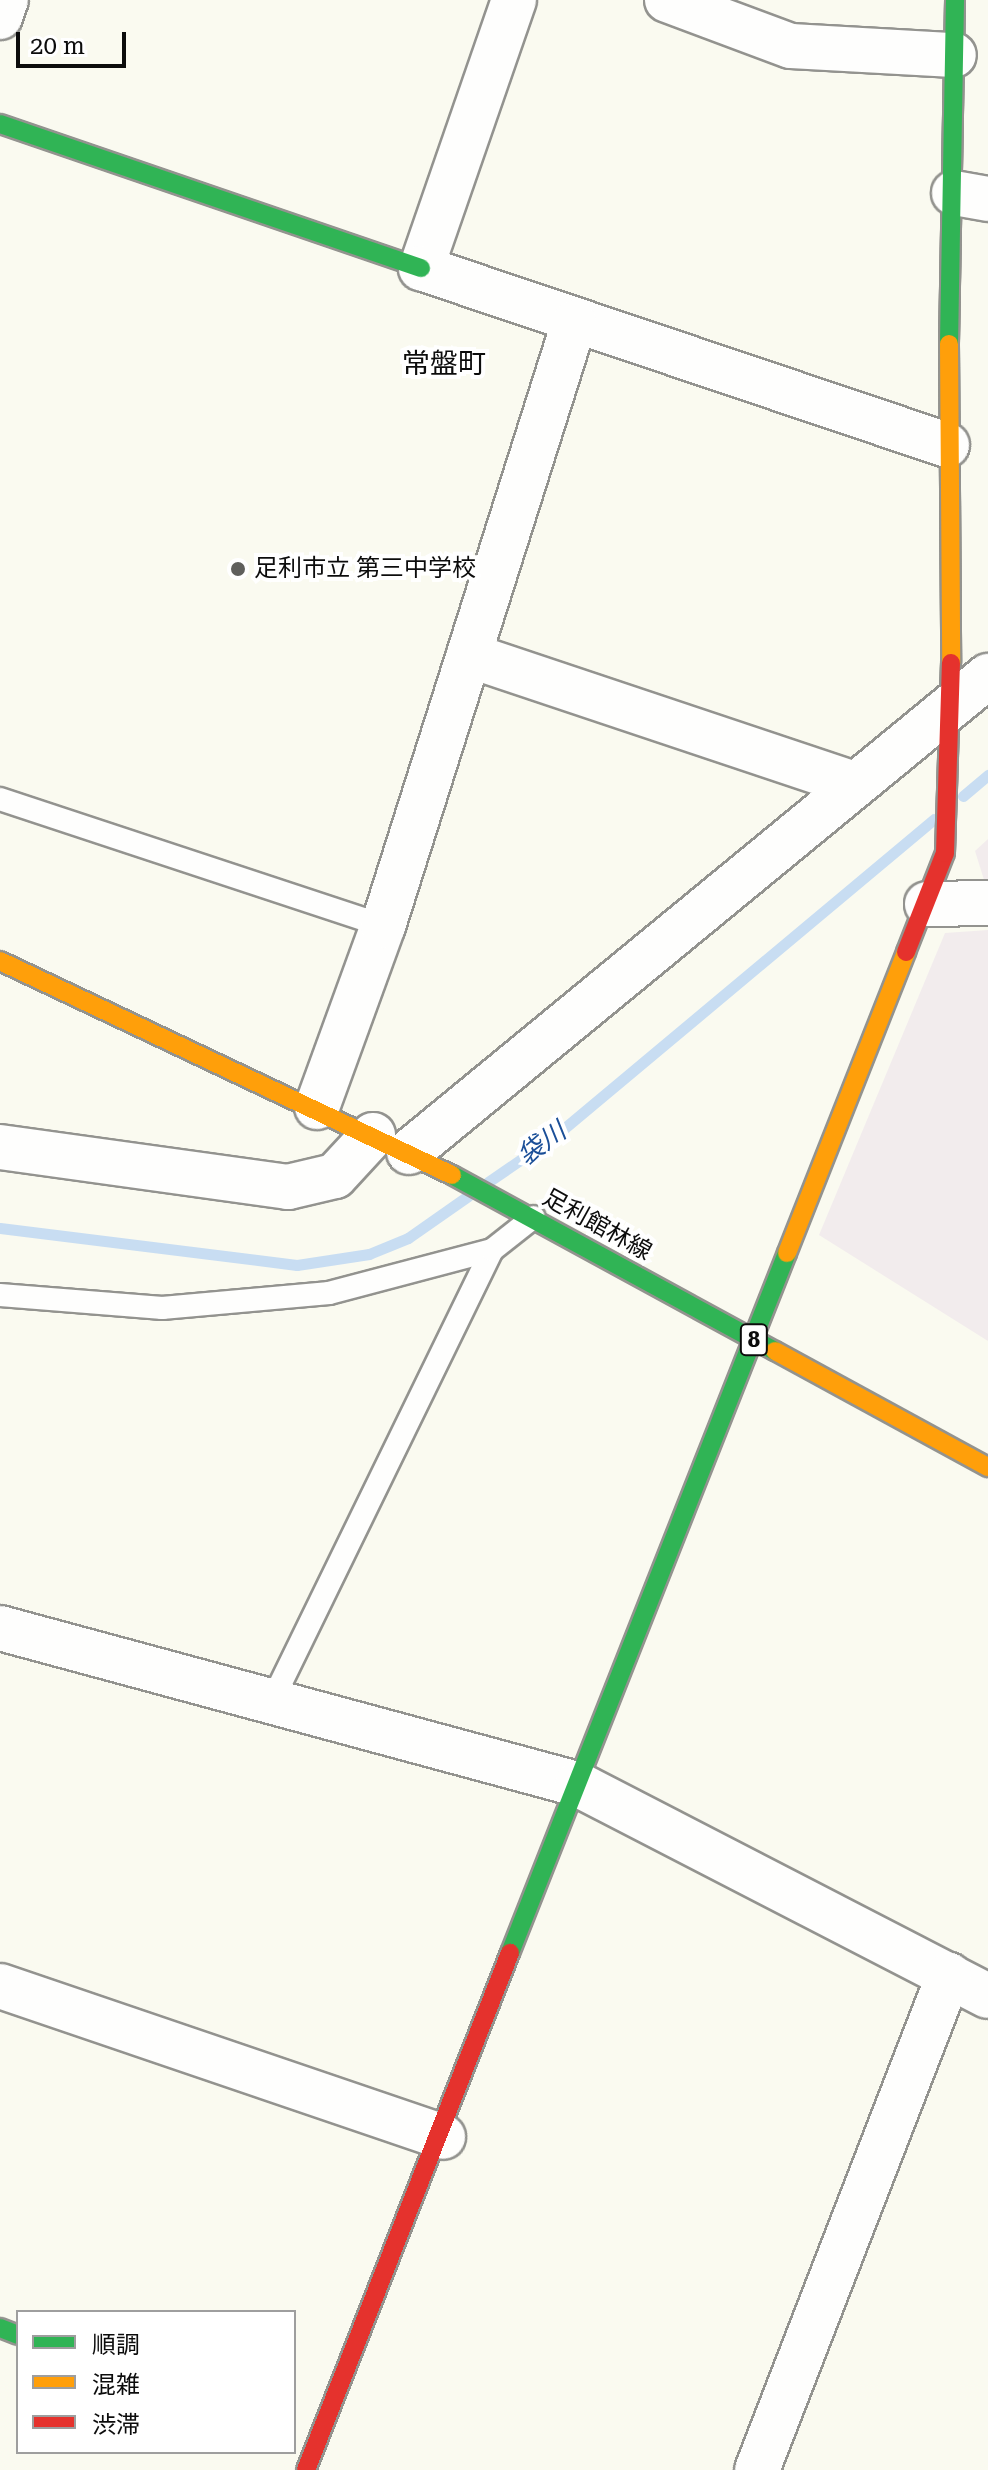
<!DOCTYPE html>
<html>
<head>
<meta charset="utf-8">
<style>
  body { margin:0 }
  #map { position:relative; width:988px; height:2470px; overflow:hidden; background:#fafaf0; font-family:"Roboto Serif","Noto Sans JP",serif }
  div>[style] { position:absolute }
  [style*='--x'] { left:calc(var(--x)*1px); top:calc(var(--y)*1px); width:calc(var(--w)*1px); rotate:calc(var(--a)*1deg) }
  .industrial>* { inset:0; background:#f2eced }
  .stream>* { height:11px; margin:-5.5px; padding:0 5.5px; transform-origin:5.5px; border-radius:5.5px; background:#c8ddf2 }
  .roads { filter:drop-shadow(2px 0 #93938f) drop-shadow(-2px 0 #93938f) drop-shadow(0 2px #93938f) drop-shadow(0 -2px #93938f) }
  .lane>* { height:22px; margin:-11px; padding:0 11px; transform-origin:11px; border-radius:11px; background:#fefefd }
  .street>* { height:44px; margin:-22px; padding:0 22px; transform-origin:22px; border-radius:22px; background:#fefefd }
  .fast>* { height:18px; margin:-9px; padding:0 9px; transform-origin:9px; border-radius:9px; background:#30b455 }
  .slow>* { height:18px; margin:-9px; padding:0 9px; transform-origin:9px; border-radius:9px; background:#ff9f0a }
  .jam>* { height:18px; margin:-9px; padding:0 9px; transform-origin:9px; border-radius:9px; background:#e5322d }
  .dots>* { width:22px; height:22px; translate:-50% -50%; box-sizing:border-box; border:4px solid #fff; border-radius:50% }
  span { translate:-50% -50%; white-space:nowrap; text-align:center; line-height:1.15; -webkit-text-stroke:8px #fff; paint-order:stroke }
  .shield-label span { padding:2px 6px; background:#fff; border:2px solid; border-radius:6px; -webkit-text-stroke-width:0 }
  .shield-label { font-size:22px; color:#0c0c0c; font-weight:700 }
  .poi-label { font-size:24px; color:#0c0c0c }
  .left { translate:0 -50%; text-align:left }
  .street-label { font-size:24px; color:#0c0c0c }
  .water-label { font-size:26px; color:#1b4f98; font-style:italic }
  .quarter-label { font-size:28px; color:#0c0c0c }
  .legend { position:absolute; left:16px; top:2310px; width:280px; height:144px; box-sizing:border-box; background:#fff; border:2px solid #9e9e9e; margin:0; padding:10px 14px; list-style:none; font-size:24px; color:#0c0c0c }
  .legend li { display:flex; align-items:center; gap:16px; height:40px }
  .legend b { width:40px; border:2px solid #9e9e9e }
  .scale { position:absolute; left:16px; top:32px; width:110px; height:36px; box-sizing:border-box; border:4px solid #0c0c0c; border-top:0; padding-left:10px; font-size:24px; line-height:28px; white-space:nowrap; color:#0c0c0c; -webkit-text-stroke:6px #fff; paint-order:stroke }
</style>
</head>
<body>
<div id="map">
  <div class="industrial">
    <i style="clip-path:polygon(988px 839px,988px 882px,985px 883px,975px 851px)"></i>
    <i style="clip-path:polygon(988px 930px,988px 1341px,819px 1235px,945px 933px)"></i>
  </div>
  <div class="stream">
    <i style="--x:963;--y:796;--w:33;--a:-40"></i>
    <i style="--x:488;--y:1182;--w:81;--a:-34.5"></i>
    <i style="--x:555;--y:1136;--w:494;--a:-39.9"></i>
    <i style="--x:0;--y:1228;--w:299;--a:7.1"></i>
    <i style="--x:297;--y:1265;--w:73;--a:-8.7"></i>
    <i style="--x:369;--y:1254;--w:42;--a:-22.3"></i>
    <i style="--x:408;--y:1238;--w:73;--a:-35"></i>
  </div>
  <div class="roads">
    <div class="lane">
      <i style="--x:0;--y:799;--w:404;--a:18.3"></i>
      <i style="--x:0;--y:1295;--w:163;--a:4.6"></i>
      <i style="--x:162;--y:1308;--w:168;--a:-5.1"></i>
      <i style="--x:329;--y:1293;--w:169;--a:-14.8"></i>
      <i style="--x:272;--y:1701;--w:502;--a:-64"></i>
      <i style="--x:492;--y:1250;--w:53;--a:-38.2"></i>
    </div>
    <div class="street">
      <i style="--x:514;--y:0;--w:284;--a:109.1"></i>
      <i style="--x:421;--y:268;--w:555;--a:18.6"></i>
      <i style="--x:667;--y:0;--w:132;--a:20.4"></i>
      <i style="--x:791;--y:46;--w:163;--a:3.2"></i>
      <i style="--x:0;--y:17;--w:18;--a:-71"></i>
      <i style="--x:954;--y:193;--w:35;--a:10"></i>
      <i style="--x:469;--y:655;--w:406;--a:18.5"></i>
      <i style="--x:927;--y:904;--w:61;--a:-0.9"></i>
      <i style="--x:317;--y:1107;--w:193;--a:-70"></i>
      <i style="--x:383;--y:926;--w:633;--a:-72.42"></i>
      <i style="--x:0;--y:1147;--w:291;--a:7.9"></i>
      <i style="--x:288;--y:1187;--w:48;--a:-13.2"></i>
      <i style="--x:335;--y:1176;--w:56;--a:-47.2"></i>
      <i style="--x:409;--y:1152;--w:750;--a:-39.42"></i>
      <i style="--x:0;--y:1628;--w:598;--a:15.13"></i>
      <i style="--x:577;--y:1784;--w:462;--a:27.3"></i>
      <i style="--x:0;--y:1986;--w:468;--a:18.8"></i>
      <i style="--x:757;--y:2470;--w:531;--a:-68.8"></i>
    </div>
    <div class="fast">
      <i style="--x:0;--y:124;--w:445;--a:18.9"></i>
      <i style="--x:949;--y:344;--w:344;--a:-89"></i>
      <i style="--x:452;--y:1175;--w:368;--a:28.6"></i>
      <i style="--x:510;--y:1953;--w:753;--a:-68.41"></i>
      <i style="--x:0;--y:2328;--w:19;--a:21"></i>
    </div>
    <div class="slow">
      <i style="--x:949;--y:344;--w:319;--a:89.6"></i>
      <i style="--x:0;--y:961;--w:500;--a:25.34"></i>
      <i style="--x:787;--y:1253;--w:324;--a:-68.4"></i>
      <i style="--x:775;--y:1351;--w:243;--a:28.6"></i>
    </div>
    <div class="jam">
      <i style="--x:906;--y:952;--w:106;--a:-68.5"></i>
      <i style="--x:945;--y:853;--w:190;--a:-88.2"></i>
      <i style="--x:306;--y:2470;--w:556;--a:-68.47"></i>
    </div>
  </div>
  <div class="dots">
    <i style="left:238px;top:569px;background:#5f5f5c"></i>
  </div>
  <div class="shield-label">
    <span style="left:754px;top:1340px">8</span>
  </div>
  <div class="poi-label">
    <span class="left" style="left:254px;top:569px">足利市立 第三中学校</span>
  </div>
  <div class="street-label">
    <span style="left:597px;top:1225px;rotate:29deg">足利館林線</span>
  </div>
  <div class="water-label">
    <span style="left:542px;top:1144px;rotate:-36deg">袋川</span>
  </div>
  <div class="quarter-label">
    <span style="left:444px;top:364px">常盤町</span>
  </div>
  <ul class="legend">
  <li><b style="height:10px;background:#30b455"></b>順調</li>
  <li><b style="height:10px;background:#ff9f0a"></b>混雑</li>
  <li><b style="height:10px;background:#e5322d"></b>渋滞</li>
  </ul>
  <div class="scale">20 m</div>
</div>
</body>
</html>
